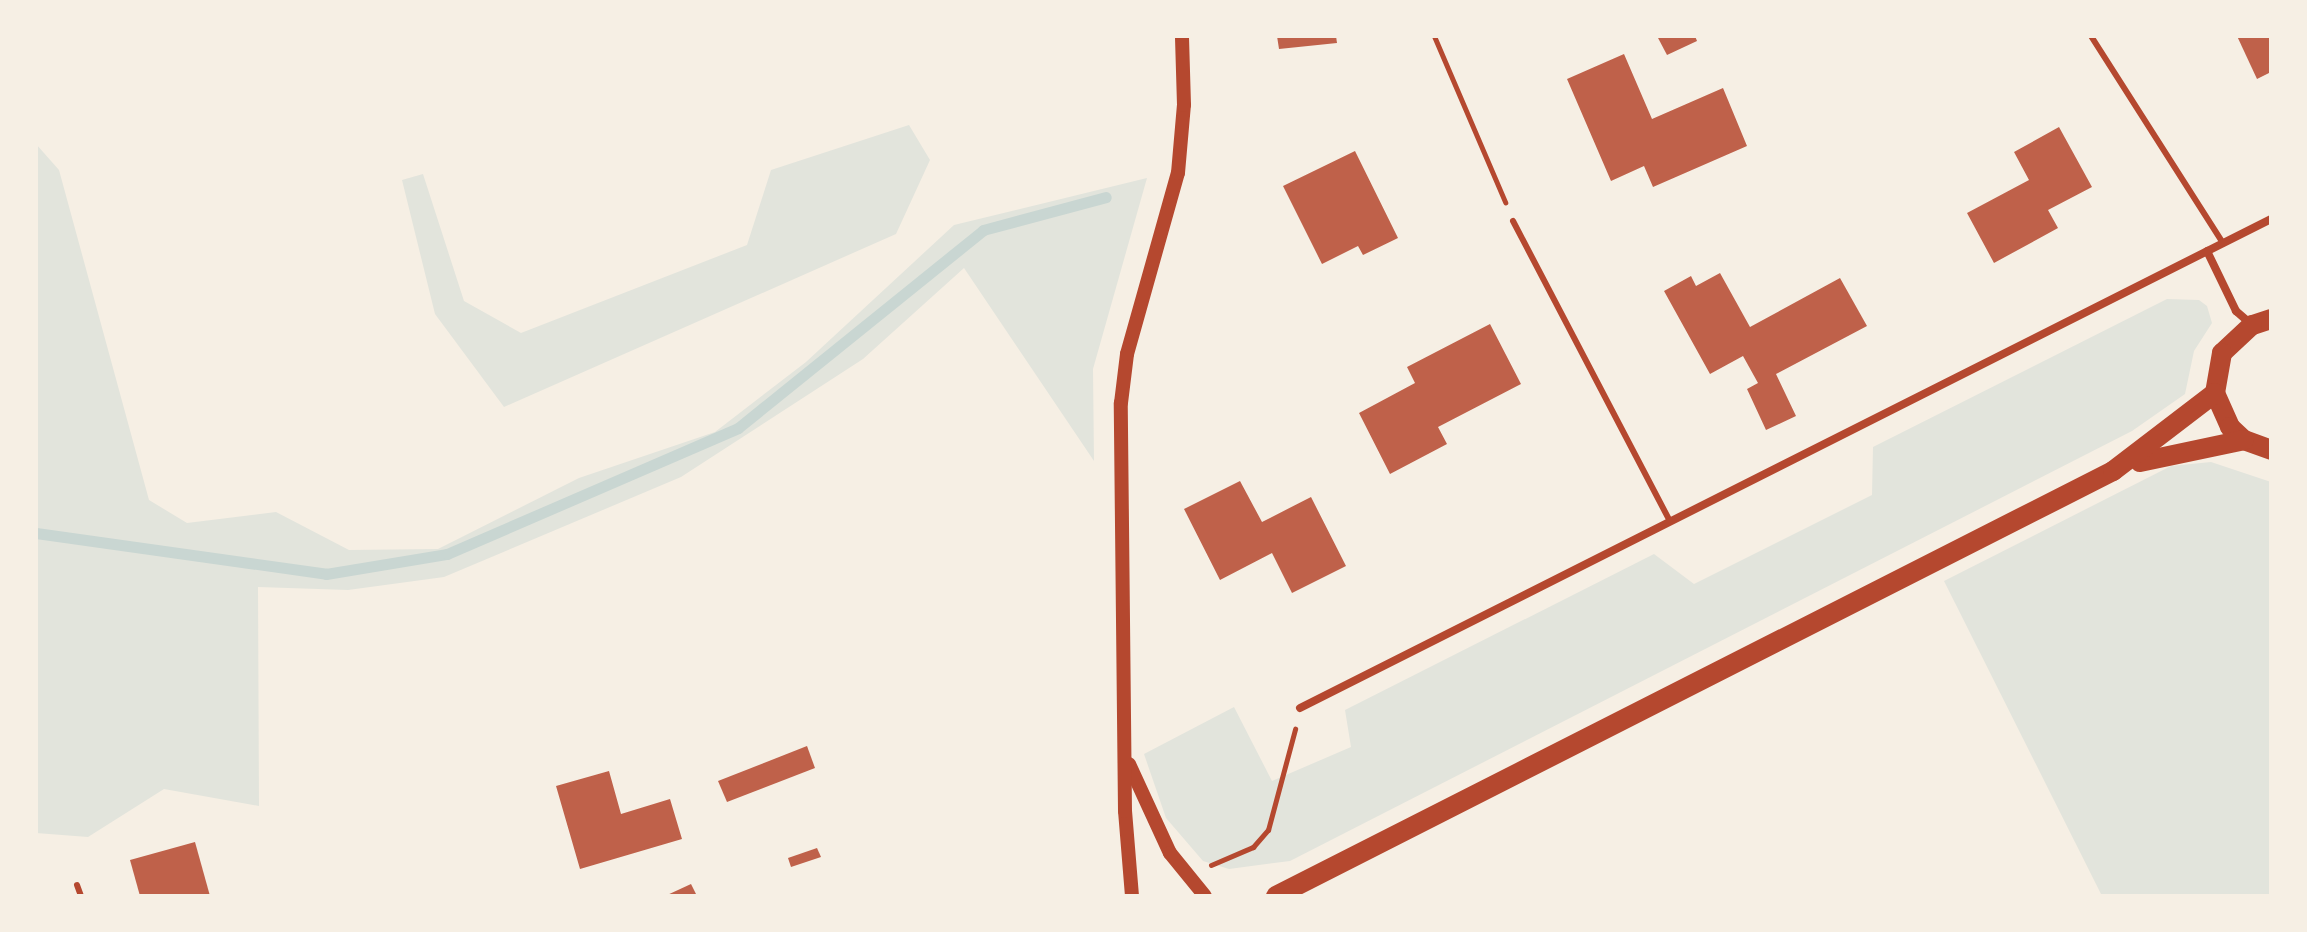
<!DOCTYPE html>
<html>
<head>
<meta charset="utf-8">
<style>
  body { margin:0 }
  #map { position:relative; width:2307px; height:932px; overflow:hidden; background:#f6efe4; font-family:Manrope,sans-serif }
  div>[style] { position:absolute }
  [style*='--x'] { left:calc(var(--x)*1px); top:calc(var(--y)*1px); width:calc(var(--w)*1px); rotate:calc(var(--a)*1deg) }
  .green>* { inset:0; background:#e2e4dc }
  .stream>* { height:11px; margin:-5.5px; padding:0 5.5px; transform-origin:5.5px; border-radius:5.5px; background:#c9d6d2 }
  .building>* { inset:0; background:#bf614a }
  .path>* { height:5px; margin:-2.5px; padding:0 2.5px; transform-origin:2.5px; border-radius:2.5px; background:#b5482f }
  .service>* { height:6px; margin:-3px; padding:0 3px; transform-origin:3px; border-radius:3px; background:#b5482f }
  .minor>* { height:8px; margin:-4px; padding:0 4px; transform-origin:4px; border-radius:4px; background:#b5482f }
  .tertiary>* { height:14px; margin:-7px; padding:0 7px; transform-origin:7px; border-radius:7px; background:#b5482f }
  .primary>* { height:20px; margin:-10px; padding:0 10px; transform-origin:10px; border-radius:10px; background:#b5482f }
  span { translate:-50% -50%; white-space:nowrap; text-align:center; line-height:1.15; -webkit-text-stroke:8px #f6efe4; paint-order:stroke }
  .frame { position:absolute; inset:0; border:38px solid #f6efe4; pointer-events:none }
</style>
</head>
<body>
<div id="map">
  <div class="green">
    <i style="clip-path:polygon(909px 125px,930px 160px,896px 234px,504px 407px,435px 314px,402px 180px,423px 174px,464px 301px,521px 333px,747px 245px,771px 170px)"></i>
    <i style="clip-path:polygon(36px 144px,59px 170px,149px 500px,187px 523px,276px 512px,349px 550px,438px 549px,579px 478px,715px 432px,806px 362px,954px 225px,1147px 178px,1093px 369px,1094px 461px,964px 268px,863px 359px,681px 477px,444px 577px,348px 590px,258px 587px,259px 806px,164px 789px,88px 837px,36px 833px)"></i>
    <i style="clip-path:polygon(2167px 299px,2199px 300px,2207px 306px,2212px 323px,2194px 351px,2185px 394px,2132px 431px,1290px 861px,1229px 869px,1203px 861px,1166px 818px,1144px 754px,1234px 707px,1272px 781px,1351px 747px,1345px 710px,1654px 554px,1694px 584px,1872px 495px,1873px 447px)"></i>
    <i style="clip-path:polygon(2211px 462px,2271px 482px,2271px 896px,2102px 896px,1944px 581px,2171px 466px)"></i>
  </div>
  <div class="stream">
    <i style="--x:36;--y:533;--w:293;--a:8"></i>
    <i style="--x:326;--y:574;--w:123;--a:-9.4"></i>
    <i style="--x:447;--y:554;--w:317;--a:-23.4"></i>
    <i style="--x:738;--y:428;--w:315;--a:-38.9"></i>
    <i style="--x:983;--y:230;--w:127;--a:-15"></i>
  </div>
  <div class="building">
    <i style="clip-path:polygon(1277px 36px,1336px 36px,1337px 43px,1279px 49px)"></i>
    <i style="clip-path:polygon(1657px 36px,1695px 36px,1697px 41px,1667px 55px)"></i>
    <i style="clip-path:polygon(2237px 36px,2271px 36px,2271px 72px,2257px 79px)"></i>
    <i style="clip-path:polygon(1624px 54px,1652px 119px,1723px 88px,1747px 146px,1653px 187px,1644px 166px,1611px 181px,1567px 79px)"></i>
    <i style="clip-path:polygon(2059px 127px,2092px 187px,2048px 210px,2058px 228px,1994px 263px,1967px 213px,2029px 180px,2014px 152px)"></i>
    <i style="clip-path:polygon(1355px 151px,1398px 238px,1363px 255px,1358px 246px,1322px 264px,1283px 186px)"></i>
    <i style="clip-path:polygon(1720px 273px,1750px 327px,1840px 278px,1867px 326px,1776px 374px,1796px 416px,1766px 430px,1747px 389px,1758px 383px,1743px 356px,1710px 374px,1664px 291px,1691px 276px,1696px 286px)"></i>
    <i style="clip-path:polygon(1490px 324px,1521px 384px,1438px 427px,1447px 444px,1390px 474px,1359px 413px,1415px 383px,1407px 367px)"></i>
    <i style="clip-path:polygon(1240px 481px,1262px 522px,1311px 497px,1346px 566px,1292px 593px,1272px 553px,1220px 580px,1184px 509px)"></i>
    <i style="clip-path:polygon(807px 746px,815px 768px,727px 802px,718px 781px)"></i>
    <i style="clip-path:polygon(609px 771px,621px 814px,670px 799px,682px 839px,580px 869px,556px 786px)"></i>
    <i style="clip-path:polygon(195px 842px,210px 896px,140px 896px,130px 860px)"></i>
    <i style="clip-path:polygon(817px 848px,821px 857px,791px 867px,788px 858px)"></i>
    <i style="clip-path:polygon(691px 884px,697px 896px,665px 896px)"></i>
  </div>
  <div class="path">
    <i style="--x:1434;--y:36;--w:181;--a:66.8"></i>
    <i style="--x:1211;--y:865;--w:46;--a:-23.2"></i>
    <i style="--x:1253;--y:847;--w:23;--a:-49"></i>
    <i style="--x:1268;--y:830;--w:105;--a:-75"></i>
  </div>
  <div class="service">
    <i style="--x:2091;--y:36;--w:246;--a:57.5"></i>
    <i style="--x:1513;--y:221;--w:337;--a:62.4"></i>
    <i style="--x:77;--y:885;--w:12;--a:70"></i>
  </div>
  <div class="minor">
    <i style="--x:2207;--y:251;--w:67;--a:64.2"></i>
    <i style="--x:2236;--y:311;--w:20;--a:41"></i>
    <i style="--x:1300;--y:708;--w:1087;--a:-26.73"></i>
  </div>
  <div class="tertiary">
    <i style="--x:1129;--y:764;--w:98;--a:65.3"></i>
    <i style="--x:1170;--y:853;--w:55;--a:50.9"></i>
    <i style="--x:1132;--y:896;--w:85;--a:-94.7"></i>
    <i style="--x:1125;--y:811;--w:408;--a:-90.6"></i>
    <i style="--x:1121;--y:403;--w:49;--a:-83"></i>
    <i style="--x:1127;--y:354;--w:188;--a:-74.3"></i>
    <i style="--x:1178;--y:173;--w:68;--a:-85"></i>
    <i style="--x:1184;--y:105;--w:69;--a:-91.7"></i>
  </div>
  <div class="primary">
    <i style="--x:2271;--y:319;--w:20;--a:162"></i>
    <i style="--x:2252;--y:325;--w:41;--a:137"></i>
    <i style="--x:2222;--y:353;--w:41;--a:99.9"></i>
    <i style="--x:2215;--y:393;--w:37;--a:66"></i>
    <i style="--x:2230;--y:427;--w:19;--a:43"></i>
    <i style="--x:2244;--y:440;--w:29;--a:20"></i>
    <i style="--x:2140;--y:462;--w:106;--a:-11.9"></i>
    <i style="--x:1276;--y:896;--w:939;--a:-26.92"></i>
    <i style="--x:2113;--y:471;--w:128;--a:-37.4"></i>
  </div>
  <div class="frame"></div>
</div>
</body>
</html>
